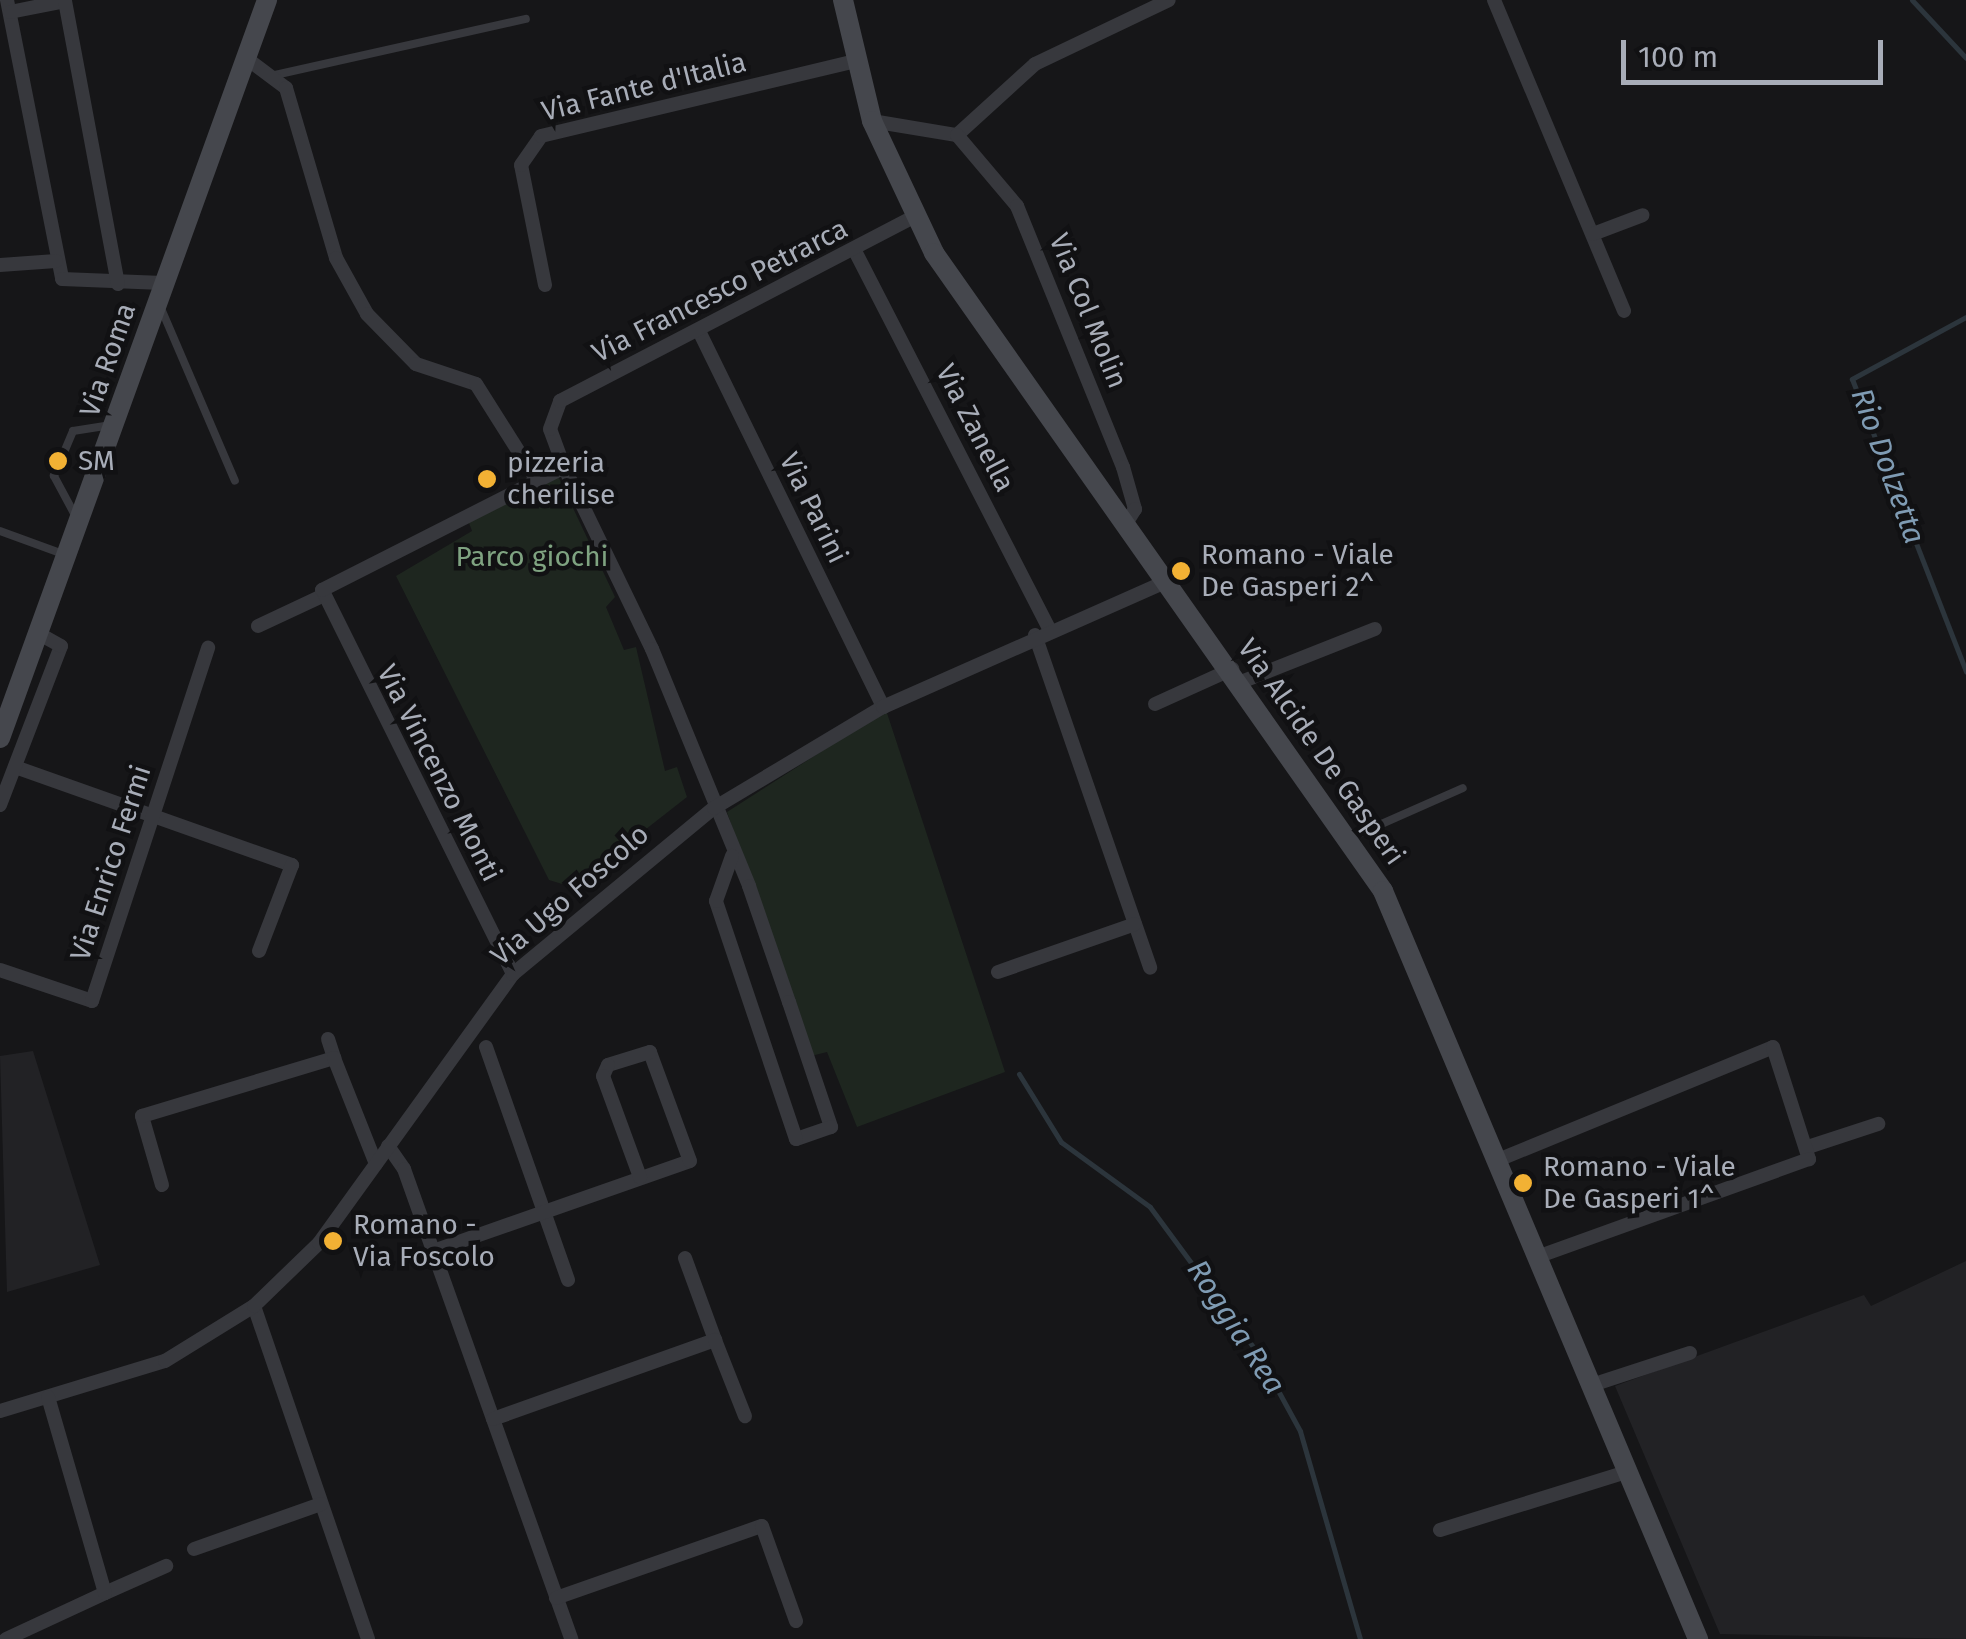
<!DOCTYPE html>
<html>
<head>
<meta charset="utf-8">
<style>
  body { margin:0 }
  #map { position:relative; width:1966px; height:1639px; overflow:hidden; background:#161618; font-family:"Fira Sans",sans-serif }
  div>[style] { position:absolute }
  [style*='--x'] { left:calc(var(--x)*1px); top:calc(var(--y)*1px); width:calc(var(--w)*1px); rotate:calc(var(--a)*1deg) }
  .built>* { inset:0; background:#222225 }
  .green>* { inset:0; background:#1e261f }
  .stream>* { height:5px; margin:-2.5px; padding:0 2.5px; transform-origin:2.5px; border-radius:2.5px; background:#2c353c }
  .service>* { height:8px; margin:-4px; padding:0 4px; transform-origin:4px; border-radius:4px; background:#37383d }
  .minor>* { height:14px; margin:-7px; padding:0 7px; transform-origin:7px; border-radius:7px; background:#37383d }
  .secondary>* { height:20px; margin:-10px; padding:0 10px; transform-origin:10px; border-radius:10px; background:#45474d }
  .dots>* { width:28px; height:28px; translate:-50% -50%; box-sizing:border-box; border:5px solid #111113; border-radius:50% }
  span { translate:-50% -50%; white-space:nowrap; text-align:center; line-height:1.15; -webkit-text-stroke:9px #111113; paint-order:stroke }
  .street-label { font-size:28px; color:#a8adb8 }
  .poi-label { font-size:28px; color:#a8adb8 }
  .left { translate:0 -50%; text-align:left }
  .park-label { font-size:28px; color:#7fa381 }
  .water-label { font-size:30px; color:#7f9bb3; font-style:italic }
  .scale { position:absolute; left:1621px; top:40px; width:262px; height:45px; box-sizing:border-box; border:5px solid #a8adb8; border-top:0; padding-left:12px; font-size:30px; line-height:35px; white-space:nowrap; color:#a8adb8; -webkit-text-stroke:8px #111113; paint-order:stroke }
</style>
</head>
<body>
<div id="map">
  <div class="built">
    <i style="clip-path:polygon(33px 1051px,100px 1265px,7px 1292px,0 1056px)"></i>
    <i style="clip-path:polygon(1966px 1261px,1966px 1639px,1720px 1634px,1615px 1386px,1864px 1295px,1871px 1306px)"></i>
  </div>
  <div class="green">
    <i style="clip-path:polygon(557px 474px,615px 597px,606px 607px,624px 650px,636px 647px,665px 771px,677px 767px,687px 797px,572px 887px,549px 880px,396px 576px,472px 531px,466px 515px)"></i>
    <i style="clip-path:polygon(886px 710px,1005px 1072px,857px 1127px,827px 1052px,811px 1056px,727px 812px)"></i>
  </div>
  <div class="stream">
    <i style="--x:1912;--y:0;--w:79;--a:47"></i>
    <i style="--x:1966;--y:317;--w:130;--a:151.5"></i>
    <i style="--x:1852;--y:379;--w:314;--a:68.7"></i>
    <i style="--x:1019;--y:1074;--w:80;--a:58.3"></i>
    <i style="--x:1061;--y:1142;--w:110;--a:36.1"></i>
    <i style="--x:1150;--y:1207;--w:180;--a:53.6"></i>
    <i style="--x:1257;--y:1352;--w:90;--a:61.4"></i>
    <i style="--x:1300;--y:1431;--w:216;--a:73.9"></i>
  </div>
  <div class="service">
    <i style="--x:275;--y:75;--w:257;--a:-12.6"></i>
    <i style="--x:160;--y:306;--w:190;--a:66.8"></i>
    <i style="--x:76;--y:517;--w:47;--a:-118.2"></i>
    <i style="--x:54;--y:476;--w:49;--a:-67.1"></i>
    <i style="--x:73;--y:431;--w:37;--a:-9"></i>
    <i style="--x:0;--y:531;--w:70;--a:20"></i>
    <i style="--x:1352;--y:837;--w:121;--a:-23.8"></i>
  </div>
  <div class="minor">
    <i style="--x:7;--y:0;--w:284;--a:78.8"></i>
    <i style="--x:62;--y:279;--w:101;--a:2.3"></i>
    <i style="--x:1494;--y:0;--w:337;--a:67.3"></i>
    <i style="--x:10;--y:12;--w:56;--a:-11.3"></i>
    <i style="--x:65;--y:1;--w:288;--a:79.4"></i>
    <i style="--x:246;--y:58;--w:50;--a:36.9"></i>
    <i style="--x:286;--y:88;--w:177;--a:73.6"></i>
    <i style="--x:336;--y:258;--w:64;--a:61"></i>
    <i style="--x:367;--y:314;--w:70;--a:45.6"></i>
    <i style="--x:416;--y:364;--w:63;--a:18.4"></i>
    <i style="--x:476;--y:384;--w:112;--a:57.7"></i>
    <i style="--x:872;--y:121;--w:86;--a:9.4"></i>
    <i style="--x:957;--y:135;--w:105;--a:-42.3"></i>
    <i style="--x:1035;--y:64;--w:148;--a:-25.5"></i>
    <i style="--x:957;--y:135;--w:93;--a:49.8"></i>
    <i style="--x:1017;--y:206;--w:282;--a:67.9"></i>
    <i style="--x:1123;--y:467;--w:44;--a:74.1"></i>
    <i style="--x:1135;--y:509;--w:15;--a:122"></i>
    <i style="--x:1593;--y:234;--w:53;--a:-20.8"></i>
    <i style="--x:855;--y:251;--w:424;--a:62.8"></i>
    <i style="--x:0;--y:265;--w:56;--a:-4.1"></i>
    <i style="--x:545;--y:285;--w:122;--a:-101.3"></i>
    <i style="--x:521;--y:165;--w:35;--a:-55"></i>
    <i style="--x:541;--y:136;--w:324;--a:-13.4"></i>
    <i style="--x:699;--y:331;--w:419;--a:63.9"></i>
    <i style="--x:564;--y:467;--w:202;--a:64.2"></i>
    <i style="--x:652;--y:649;--w:256;--a:67.7"></i>
    <i style="--x:749;--y:886;--w:123;--a:71"></i>
    <i style="--x:789;--y:1002;--w:132;--a:71.4"></i>
    <i style="--x:831;--y:1127;--w:37;--a:161"></i>
    <i style="--x:796;--y:1139;--w:251;--a:-108.6"></i>
    <i style="--x:716;--y:901;--w:48;--a:-70.4"></i>
    <i style="--x:258;--y:626;--w:71;--a:-25.1"></i>
    <i style="--x:1035;--y:635;--w:352;--a:70.9"></i>
    <i style="--x:1241;--y:682;--w:144;--a:-21.6"></i>
    <i style="--x:1155;--y:704;--w:85;--a:-24.4"></i>
    <i style="--x:15;--y:767;--w:294;--a:19.5"></i>
    <i style="--x:292;--y:865;--w:92;--a:111"></i>
    <i style="--x:0;--y:805;--w:170;--a:-69"></i>
    <i style="--x:61;--y:646;--w:25;--a:-151"></i>
    <i style="--x:0;--y:970;--w:97;--a:18.6"></i>
    <i style="--x:92;--y:1001;--w:372;--a:-71.8"></i>
    <i style="--x:998;--y:972;--w:145;--a:-19.3"></i>
    <i style="--x:513;--y:974;--w:429;--a:-116.4"></i>
    <i style="--x:322;--y:590;--w:271;--a:-26.9"></i>
    <i style="--x:564;--y:467;--w:40;--a:-110.2"></i>
    <i style="--x:550;--y:429;--w:30;--a:-70"></i>
    <i style="--x:560;--y:401;--w:399;--a:-27.5"></i>
    <i style="--x:328;--y:1039;--w:20;--a:72"></i>
    <i style="--x:486;--y:1047;--w:247;--a:70.6"></i>
    <i style="--x:388;--y:1146;--w:28;--a:55"></i>
    <i style="--x:404;--y:1169;--w:499;--a:70.4"></i>
    <i style="--x:1811;--y:1146;--w:71;--a:-18.2"></i>
    <i style="--x:1498;--y:1160;--w:297;--a:-22.3"></i>
    <i style="--x:1773;--y:1047;--w:118;--a:72.2"></i>
    <i style="--x:1809;--y:1159;--w:287;--a:160.2"></i>
    <i style="--x:162;--y:1185;--w:72;--a:-106.2"></i>
    <i style="--x:142;--y:1116;--w:201;--a:-16.8"></i>
    <i style="--x:334;--y:1058;--w:114;--a:68.4"></i>
    <i style="--x:433;--y:1251;--w:272;--a:-19.3"></i>
    <i style="--x:690;--y:1161;--w:116;--a:-110.2"></i>
    <i style="--x:650;--y:1052;--w:44;--a:162.8"></i>
    <i style="--x:608;--y:1065;--w:12;--a:114"></i>
    <i style="--x:603;--y:1076;--w:108;--a:69.9"></i>
    <i style="--x:685;--y:1258;--w:87;--a:69.9"></i>
    <i style="--x:254;--y:1306;--w:352;--a:71.1"></i>
    <i style="--x:1595;--y:1384;--w:100;--a:-18.1"></i>
    <i style="--x:0;--y:1411;--w:172;--a:-16.9"></i>
    <i style="--x:165;--y:1361;--w:105;--a:-31.7"></i>
    <i style="--x:254;--y:1306;--w:91;--a:-44.1"></i>
    <i style="--x:319;--y:1243;--w:332;--a:-54.2"></i>
    <i style="--x:513;--y:974;--w:261;--a:-39.6"></i>
    <i style="--x:714;--y:808;--w:197;--a:-30.9"></i>
    <i style="--x:883;--y:707;--w:311;--a:-23.9"></i>
    <i style="--x:493;--y:1419;--w:236;--a:-19.6"></i>
    <i style="--x:715;--y:1340;--w:82;--a:68.5"></i>
    <i style="--x:1440;--y:1530;--w:199;--a:-17.3"></i>
    <i style="--x:194;--y:1549;--w:135;--a:-19.5"></i>
    <i style="--x:105;--y:1593;--w:67;--a:-23.9"></i>
    <i style="--x:556;--y:1598;--w:218;--a:-19.3"></i>
    <i style="--x:762;--y:1526;--w:101;--a:70.3"></i>
    <i style="--x:6;--y:1639;--w:109;--a:-24.9"></i>
    <i style="--x:105;--y:1593;--w:204;--a:-106.2"></i>
  </div>
  <div class="secondary">
    <i style="--x:843;--y:0;--w:124;--a:76.5"></i>
    <i style="--x:872;--y:121;--w:146;--a:64.8"></i>
    <i style="--x:934;--y:253;--w:780;--a:54.86"></i>
    <i style="--x:1383;--y:891;--w:812;--a:67.16"></i>
    <i style="--x:0;--y:738;--w:785;--a:-70.11"></i>
  </div>
  <div class="dots">
    <i style="left:58px;top:461px;background:#f2b134"></i>
    <i style="left:487px;top:479px;background:#f2b134"></i>
    <i style="left:1181px;top:571px;background:#f2b134"></i>
    <i style="left:1523px;top:1183px;background:#f2b134"></i>
    <i style="left:333px;top:1241px;background:#f2b134"></i>
  </div>
  <div class="street-label">
    <span style="left:644px;top:87px;rotate:-14deg">Via Fante d'Italia</span>
    <span style="left:720px;top:291px;rotate:-27deg">Via Francesco Petrarca</span>
    <span style="left:1088px;top:311px;rotate:68deg">Via Col Molin</span>
    <span style="left:108px;top:360px;rotate:-71deg">Via Roma</span>
    <span style="left:975px;top:428px;rotate:63deg">Via Zanella</span>
    <span style="left:813px;top:508px;rotate:64deg">Via Parini</span>
    <span style="left:1321px;top:752px;rotate:55deg">Via Alcide De Gasperi</span>
    <span style="left:439px;top:773px;rotate:63deg">Via Vincenzo Monti</span>
    <span style="left:111px;top:863px;rotate:-72deg">Via Enrico Fermi</span>
    <span style="left:570px;top:895px;rotate:-41deg">Via Ugo Foscolo</span>
  </div>
  <div class="poi-label">
    <span class="left" style="left:78px;top:461px">SM</span>
    <span class="left" style="left:507px;top:479px">pizzeria<br>cherilise</span>
    <span class="left" style="left:1201px;top:571px">Romano - Viale<br>De Gasperi 2^</span>
    <span class="left" style="left:1543px;top:1183px">Romano - Viale<br>De Gasperi 1^</span>
    <span class="left" style="left:353px;top:1241px">Romano -<br>Via Foscolo</span>
  </div>
  <div class="park-label">
    <span style="left:532px;top:557px">Parco giochi</span>
  </div>
  <div class="water-label">
    <span style="left:1888px;top:466px;rotate:70deg">Rio Dolzetta</span>
    <span style="left:1236px;top:1327px;rotate:57deg">Roggia Rea</span>
  </div>
  <div class="scale">100 m</div>
</div>
</body>
</html>
